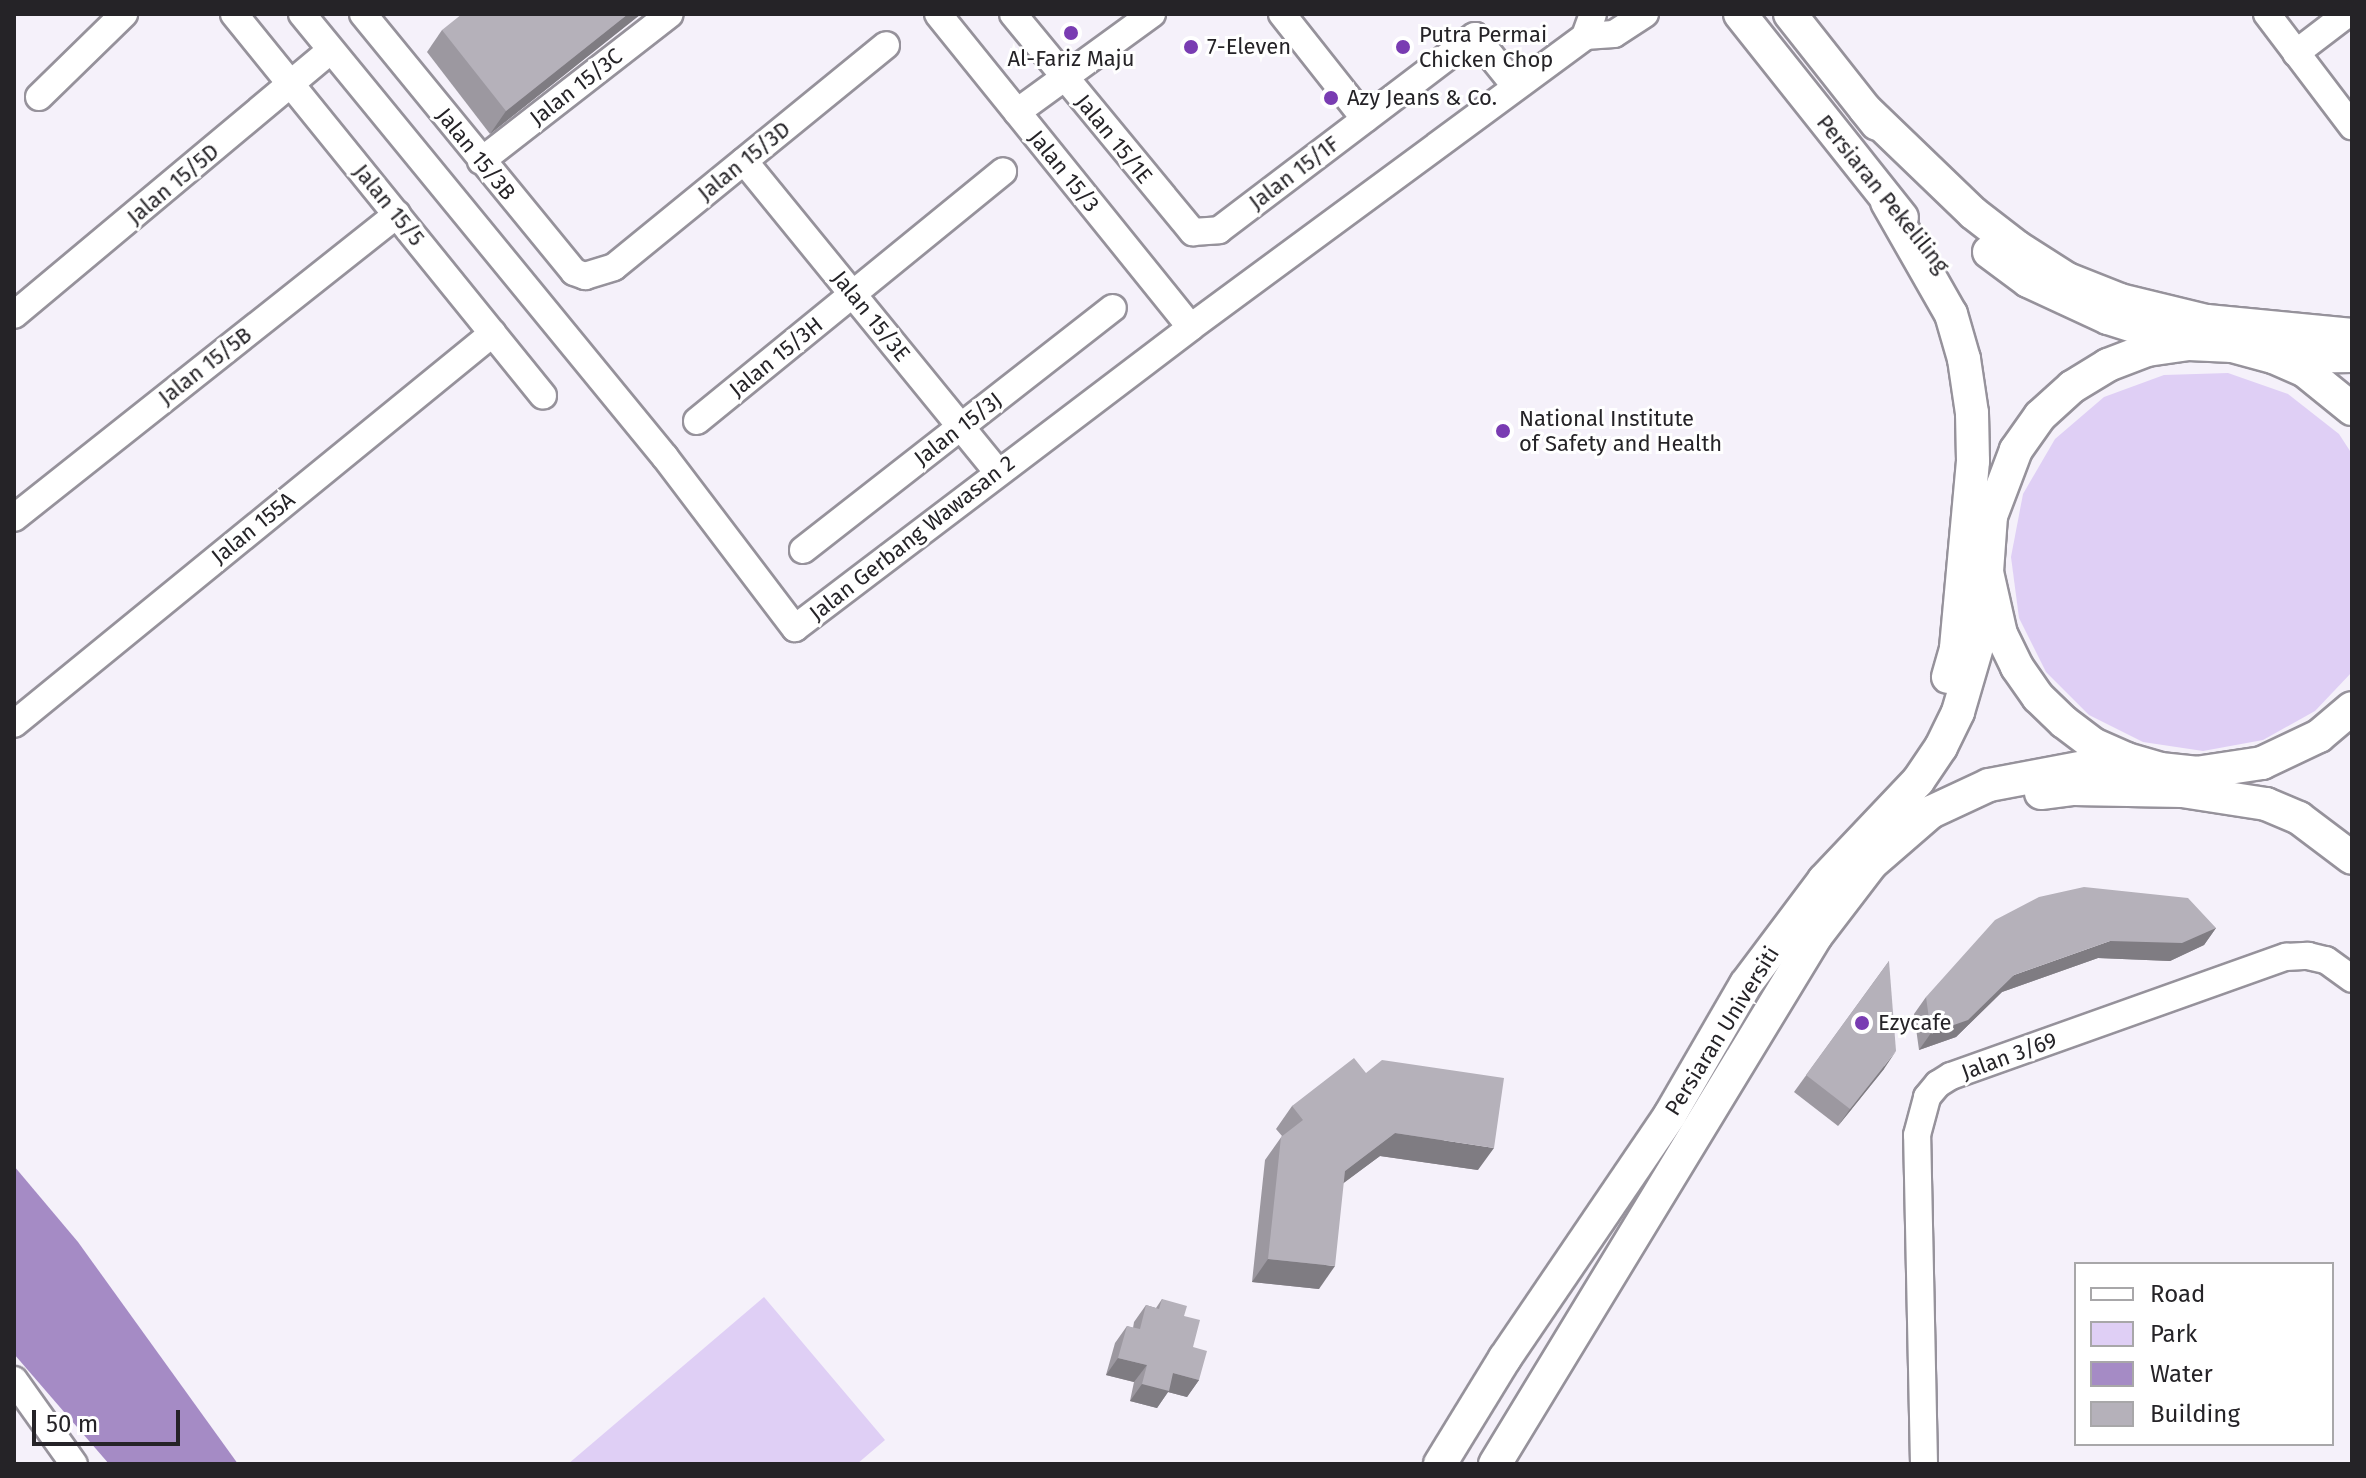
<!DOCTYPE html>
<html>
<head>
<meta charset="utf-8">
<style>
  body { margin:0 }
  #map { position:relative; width:2366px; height:1478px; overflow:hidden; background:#f5f1fa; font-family:"Fira Sans",sans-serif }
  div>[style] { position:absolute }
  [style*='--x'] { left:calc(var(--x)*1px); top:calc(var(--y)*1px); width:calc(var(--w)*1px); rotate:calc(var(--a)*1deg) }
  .green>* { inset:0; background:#dfcff5 }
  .water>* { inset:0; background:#a58bc5 }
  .roads { filter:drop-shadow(2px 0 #96929b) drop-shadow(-2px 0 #96929b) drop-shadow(0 2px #96929b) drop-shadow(0 -2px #96929b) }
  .minor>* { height:26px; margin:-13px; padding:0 13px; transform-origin:13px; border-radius:13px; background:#fff }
  .major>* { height:32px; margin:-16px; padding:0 16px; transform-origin:16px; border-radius:16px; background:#fff }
  .wall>* { inset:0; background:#9c98a0 }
  .shaded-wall>* { inset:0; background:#7f7c82 }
  .building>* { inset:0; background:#b5b1ba }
  .dots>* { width:22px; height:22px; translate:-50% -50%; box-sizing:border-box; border:4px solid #fff; border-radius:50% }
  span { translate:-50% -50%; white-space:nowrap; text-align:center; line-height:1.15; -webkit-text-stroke:6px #fff; paint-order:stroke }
  .poi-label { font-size:22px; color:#252327 }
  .left { translate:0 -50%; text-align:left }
  .street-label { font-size:22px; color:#252327 }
  .frame { position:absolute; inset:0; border:16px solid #252327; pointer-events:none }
  .legend { position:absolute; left:2074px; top:1262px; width:260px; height:184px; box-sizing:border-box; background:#fff; border:2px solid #a8a7a9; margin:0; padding:10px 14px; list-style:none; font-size:24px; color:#252327 }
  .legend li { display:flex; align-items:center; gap:16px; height:40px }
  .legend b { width:40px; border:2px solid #a8a7a9 }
  .scale { position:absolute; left:32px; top:1410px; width:148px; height:36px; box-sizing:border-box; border:4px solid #252327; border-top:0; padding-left:10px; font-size:24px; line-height:28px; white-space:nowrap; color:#252327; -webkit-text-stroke:6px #fff; paint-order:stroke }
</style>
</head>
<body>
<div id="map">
  <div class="green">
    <i style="clip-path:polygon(2228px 373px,2288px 394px,2339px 434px,2352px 454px,2352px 672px,2315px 711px,2263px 740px,2203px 751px,2143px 742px,2089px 715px,2046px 672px,2019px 618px,2011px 557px,2023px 494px,2055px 439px,2104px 397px,2164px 375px)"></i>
    <i style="clip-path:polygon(764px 1297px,885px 1440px,857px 1464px,568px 1464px)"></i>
  </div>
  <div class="water">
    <i style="clip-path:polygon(14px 1166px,78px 1242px,238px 1464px,109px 1464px,14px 1354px)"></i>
  </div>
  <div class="roads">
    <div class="minor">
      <i style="--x:234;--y:14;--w:491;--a:51"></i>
      <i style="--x:302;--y:14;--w:573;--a:50.67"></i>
      <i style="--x:665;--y:457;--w:215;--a:52.8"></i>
      <i style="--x:795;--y:628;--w:497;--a:-37.2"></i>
      <i style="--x:1191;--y:327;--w:490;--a:-36.4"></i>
      <i style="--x:1585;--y:36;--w:29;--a:-4"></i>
      <i style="--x:1614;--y:34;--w:37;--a:-33"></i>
      <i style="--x:363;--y:14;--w:333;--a:50.7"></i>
      <i style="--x:574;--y:272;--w:12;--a:20"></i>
      <i style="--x:585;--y:276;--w:30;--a:-17"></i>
      <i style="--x:614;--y:267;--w:351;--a:-39.2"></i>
      <i style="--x:938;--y:14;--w:402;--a:51.1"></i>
      <i style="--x:1013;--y:14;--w:283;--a:50.5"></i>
      <i style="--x:1193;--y:232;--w:26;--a:-4"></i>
      <i style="--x:1219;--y:230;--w:321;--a:-37.2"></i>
      <i style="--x:1475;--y:36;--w:65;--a:51.2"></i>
      <i style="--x:1282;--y:14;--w:134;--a:51.7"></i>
      <i style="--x:2267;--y:14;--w:141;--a:52.8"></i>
      <i style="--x:1585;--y:36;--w:23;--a:-70"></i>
      <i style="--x:2296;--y:53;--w:64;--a:-37.4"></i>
      <i style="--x:39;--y:97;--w:119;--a:-44.3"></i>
      <i style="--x:1017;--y:112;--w:167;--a:-36"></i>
      <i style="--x:481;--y:161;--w:239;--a:-37.9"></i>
      <i style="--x:744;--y:161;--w:402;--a:50.8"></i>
      <i style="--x:14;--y:315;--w:412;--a:-39.9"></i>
      <i style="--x:697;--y:421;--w:395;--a:-39.2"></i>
      <i style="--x:14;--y:518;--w:489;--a:-38.4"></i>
      <i style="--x:803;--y:550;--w:393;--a:-38"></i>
      <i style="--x:14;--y:724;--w:618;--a:-39.22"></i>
      <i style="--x:14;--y:1380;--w:103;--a:54.5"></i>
      <i style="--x:1924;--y:1464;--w:329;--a:-91.2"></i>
      <i style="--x:1917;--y:1135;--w:39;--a:-75"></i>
      <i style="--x:1927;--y:1097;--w:17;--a:-50"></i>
      <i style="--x:1938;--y:1084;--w:15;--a:-32"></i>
      <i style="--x:1951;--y:1076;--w:356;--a:-19.6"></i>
      <i style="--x:2286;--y:957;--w:22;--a:-3"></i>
      <i style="--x:2308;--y:956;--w:18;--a:13"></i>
      <i style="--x:2326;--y:960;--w:32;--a:36"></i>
    </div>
    <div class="major">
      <i style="--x:1740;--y:14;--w:260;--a:51.5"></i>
      <i style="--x:1790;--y:14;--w:140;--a:51.7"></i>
      <i style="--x:1865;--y:109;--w:150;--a:43.9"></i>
      <i style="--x:1973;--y:213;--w:56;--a:37.7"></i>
      <i style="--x:2017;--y:247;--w:59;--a:32.6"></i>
      <i style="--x:2067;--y:279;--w:57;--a:21.6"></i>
      <i style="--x:2120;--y:300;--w:89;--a:13.6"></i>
      <i style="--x:2207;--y:321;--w:146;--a:5.5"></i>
      <i style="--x:1887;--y:202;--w:129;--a:60.3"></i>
      <i style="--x:1951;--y:314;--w:47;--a:73.9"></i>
      <i style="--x:1964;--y:359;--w:55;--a:81.6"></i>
      <i style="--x:1972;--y:413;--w:48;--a:88.8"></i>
      <i style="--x:1973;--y:461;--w:189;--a:95.2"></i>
      <i style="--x:1956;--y:649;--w:29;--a:106"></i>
      <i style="--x:1989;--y:252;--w:49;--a:36.6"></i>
      <i style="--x:2028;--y:281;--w:88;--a:24.8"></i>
      <i style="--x:2108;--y:318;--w:77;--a:17.5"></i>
      <i style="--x:2280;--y:357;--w:72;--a:-0.8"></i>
      <i style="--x:2352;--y:409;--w:60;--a:-141"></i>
      <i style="--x:2305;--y:371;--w:35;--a:-156"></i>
      <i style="--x:2273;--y:357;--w:42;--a:-165"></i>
      <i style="--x:2232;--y:346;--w:43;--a:-177.3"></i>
      <i style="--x:2189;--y:344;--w:42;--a:171.9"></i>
      <i style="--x:2147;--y:350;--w:42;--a:159"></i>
      <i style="--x:2108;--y:365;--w:42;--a:148.6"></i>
      <i style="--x:2072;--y:387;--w:43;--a:137.8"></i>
      <i style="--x:2040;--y:416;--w:42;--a:125.2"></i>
      <i style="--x:2016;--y:450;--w:71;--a:110.7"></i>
      <i style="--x:1991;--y:516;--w:56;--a:94.1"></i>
      <i style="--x:1987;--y:572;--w:64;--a:77.3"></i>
      <i style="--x:2001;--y:634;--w:37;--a:64"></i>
      <i style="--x:2017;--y:667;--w:37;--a:55"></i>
      <i style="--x:2038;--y:697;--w:36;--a:44"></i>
      <i style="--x:2064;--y:722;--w:36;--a:37"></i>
      <i style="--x:2093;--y:744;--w:36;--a:24"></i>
      <i style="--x:2126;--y:759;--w:35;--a:16"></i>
      <i style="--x:2160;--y:769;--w:36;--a:6"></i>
      <i style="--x:2196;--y:773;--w:67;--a:-8.6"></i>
      <i style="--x:2262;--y:763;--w:63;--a:-25.3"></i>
      <i style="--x:2319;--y:736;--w:43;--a:-40.3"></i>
      <i style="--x:2041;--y:793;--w:33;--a:-7"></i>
      <i style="--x:2074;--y:789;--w:108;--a:1.1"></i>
      <i style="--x:2182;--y:791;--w:85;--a:8.8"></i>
      <i style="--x:2266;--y:804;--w:36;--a:23"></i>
      <i style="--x:2299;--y:818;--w:66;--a:37"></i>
      <i style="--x:1440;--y:1464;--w:124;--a:-58.5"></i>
      <i style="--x:1505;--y:1358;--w:294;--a:-55.8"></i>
      <i style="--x:1670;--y:1115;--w:151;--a:-59.9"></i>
      <i style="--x:1746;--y:984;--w:130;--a:-53.1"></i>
      <i style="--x:1824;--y:880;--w:137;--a:-46.5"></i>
      <i style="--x:1918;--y:781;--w:41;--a:-55.9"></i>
      <i style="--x:1941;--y:747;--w:39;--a:-64"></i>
      <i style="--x:1958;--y:712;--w:118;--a:-73.7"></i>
      <i style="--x:1495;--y:1464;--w:618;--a:-58.7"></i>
      <i style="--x:1816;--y:936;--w:91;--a:-52.6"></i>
      <i style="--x:1871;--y:864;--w:79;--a:-40.9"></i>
      <i style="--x:1931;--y:812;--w:64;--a:-25"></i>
      <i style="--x:1989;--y:785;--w:139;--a:-10.7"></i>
    </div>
  </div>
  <div class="wall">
    <i style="clip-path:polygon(641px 14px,490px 134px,427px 52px,442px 30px)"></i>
    <i style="clip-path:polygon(2216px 928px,2204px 945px,2170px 961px,2098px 958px,2002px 992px,1956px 1037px,1919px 1050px,1914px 1014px,1926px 997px)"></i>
    <i style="clip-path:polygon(1889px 961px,1884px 1069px,1838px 1126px,1794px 1092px)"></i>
    <i style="clip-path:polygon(1366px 1073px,1478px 1170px,1380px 1156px,1343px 1183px,1319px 1289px,1252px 1282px,1265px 1160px,1282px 1136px,1276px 1129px,1292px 1106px)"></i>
    <i style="clip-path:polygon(1162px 1299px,1184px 1316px,1193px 1347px,1199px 1380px,1187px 1397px,1168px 1392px,1157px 1408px,1130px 1401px,1134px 1382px,1106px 1375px,1115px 1343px,1127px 1326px,1133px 1328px,1134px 1322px,1146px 1305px,1156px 1308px)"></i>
  </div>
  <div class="shaded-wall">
    <i style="clip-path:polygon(628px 14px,641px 14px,490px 134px,506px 111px)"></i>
    <i style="clip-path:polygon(2216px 928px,2204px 945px,2170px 961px,2098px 958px,2002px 992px,1956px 1037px,1919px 1050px,1931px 1033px,2014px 975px,2110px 941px)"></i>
    <i style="clip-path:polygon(1896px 1051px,1884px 1069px,1838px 1126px,1850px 1109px)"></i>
    <i style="clip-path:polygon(1395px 1133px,1494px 1148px,1478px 1170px,1380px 1156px,1329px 1194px,1345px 1171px)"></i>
    <i style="clip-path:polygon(1268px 1259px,1335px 1266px,1319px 1289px,1252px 1282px)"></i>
    <i style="clip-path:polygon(1118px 1358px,1147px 1365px,1134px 1382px,1106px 1375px)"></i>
    <i style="clip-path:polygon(1173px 1373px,1199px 1380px,1187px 1397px,1168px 1392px,1157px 1408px,1130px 1401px,1142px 1384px)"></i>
  </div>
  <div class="building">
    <i style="clip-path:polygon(462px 14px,628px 14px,506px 111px,442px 30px)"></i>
    <i style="clip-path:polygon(2084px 887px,2188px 898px,2216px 928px,2182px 943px,2110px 941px,2014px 975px,1968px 1020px,1931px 1033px,1926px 997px,1995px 920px,2039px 897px)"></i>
    <i style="clip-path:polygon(1889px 961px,1896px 1051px,1850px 1109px,1806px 1075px)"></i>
    <i style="clip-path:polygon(1354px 1058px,1366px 1073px,1382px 1060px,1504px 1078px,1494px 1148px,1395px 1133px,1345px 1171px,1335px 1266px,1268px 1259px,1281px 1137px,1303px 1120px,1292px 1106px)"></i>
    <i style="clip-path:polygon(1162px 1299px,1187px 1306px,1184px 1316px,1200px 1320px,1193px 1347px,1207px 1351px,1199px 1380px,1173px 1373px,1169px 1391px,1142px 1384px,1147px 1365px,1118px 1358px,1127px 1326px,1140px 1329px,1146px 1305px,1159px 1309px)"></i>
  </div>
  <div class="dots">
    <i style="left:1071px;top:33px;background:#793cb2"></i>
    <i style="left:1191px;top:47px;background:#793cb2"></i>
    <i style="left:1403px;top:47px;background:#793cb2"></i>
    <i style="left:1331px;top:98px;background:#793cb2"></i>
    <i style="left:1503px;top:431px;background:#793cb2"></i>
    <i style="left:1862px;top:1023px;background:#793cb2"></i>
  </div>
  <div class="poi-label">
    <span class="left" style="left:1419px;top:47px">Putra Permai<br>Chicken Chop</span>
    <span class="left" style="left:1207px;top:47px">7-Eleven</span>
    <span style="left:1071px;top:59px">Al-Fariz Maju</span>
    <span class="left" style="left:1347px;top:98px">Azy Jeans &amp; Co.</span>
    <span class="left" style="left:1519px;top:431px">National Institute<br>of Safety and Health</span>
    <span class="left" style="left:1878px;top:1023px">Ezycafe</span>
  </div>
  <div class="street-label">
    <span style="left:576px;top:87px;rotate:-38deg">Jalan 15/3C</span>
    <span style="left:1114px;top:139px;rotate:51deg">Jalan 15/1E</span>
    <span style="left:476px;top:154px;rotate:51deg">Jalan 15/3B</span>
    <span style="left:744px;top:161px;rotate:-39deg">Jalan 15/3D</span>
    <span style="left:1064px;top:171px;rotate:51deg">Jalan 15/3</span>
    <span style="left:1294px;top:173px;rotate:-37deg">Jalan 15/1F</span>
    <span style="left:173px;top:184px;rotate:-40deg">Jalan 15/5D</span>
    <span style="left:1883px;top:194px;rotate:51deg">Persiaran Pekeliling</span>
    <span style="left:389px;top:205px;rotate:51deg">Jalan 15/5</span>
    <span style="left:871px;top:316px;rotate:51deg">Jalan 15/3E</span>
    <span style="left:776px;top:357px;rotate:-39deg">Jalan 15/3H</span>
    <span style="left:205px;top:366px;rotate:-38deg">Jalan 15/5B</span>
    <span style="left:958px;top:429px;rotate:-38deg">Jalan 15/3J</span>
    <span style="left:253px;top:528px;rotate:-39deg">Jalan 155A</span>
    <span style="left:912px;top:538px;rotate:-38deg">Jalan Gerbang Wawasan 2</span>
    <span style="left:1722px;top:1031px;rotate:-58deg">Persiaran Universiti</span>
    <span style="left:2009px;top:1056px;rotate:-20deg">Jalan 3/69</span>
  </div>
  <div class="frame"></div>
  <ul class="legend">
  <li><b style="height:10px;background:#fff"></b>Road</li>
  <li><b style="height:22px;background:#dfcff5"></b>Park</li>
  <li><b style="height:22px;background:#a58bc5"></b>Water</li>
  <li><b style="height:22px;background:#b5b1ba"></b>Building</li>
  </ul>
  <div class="scale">50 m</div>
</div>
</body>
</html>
